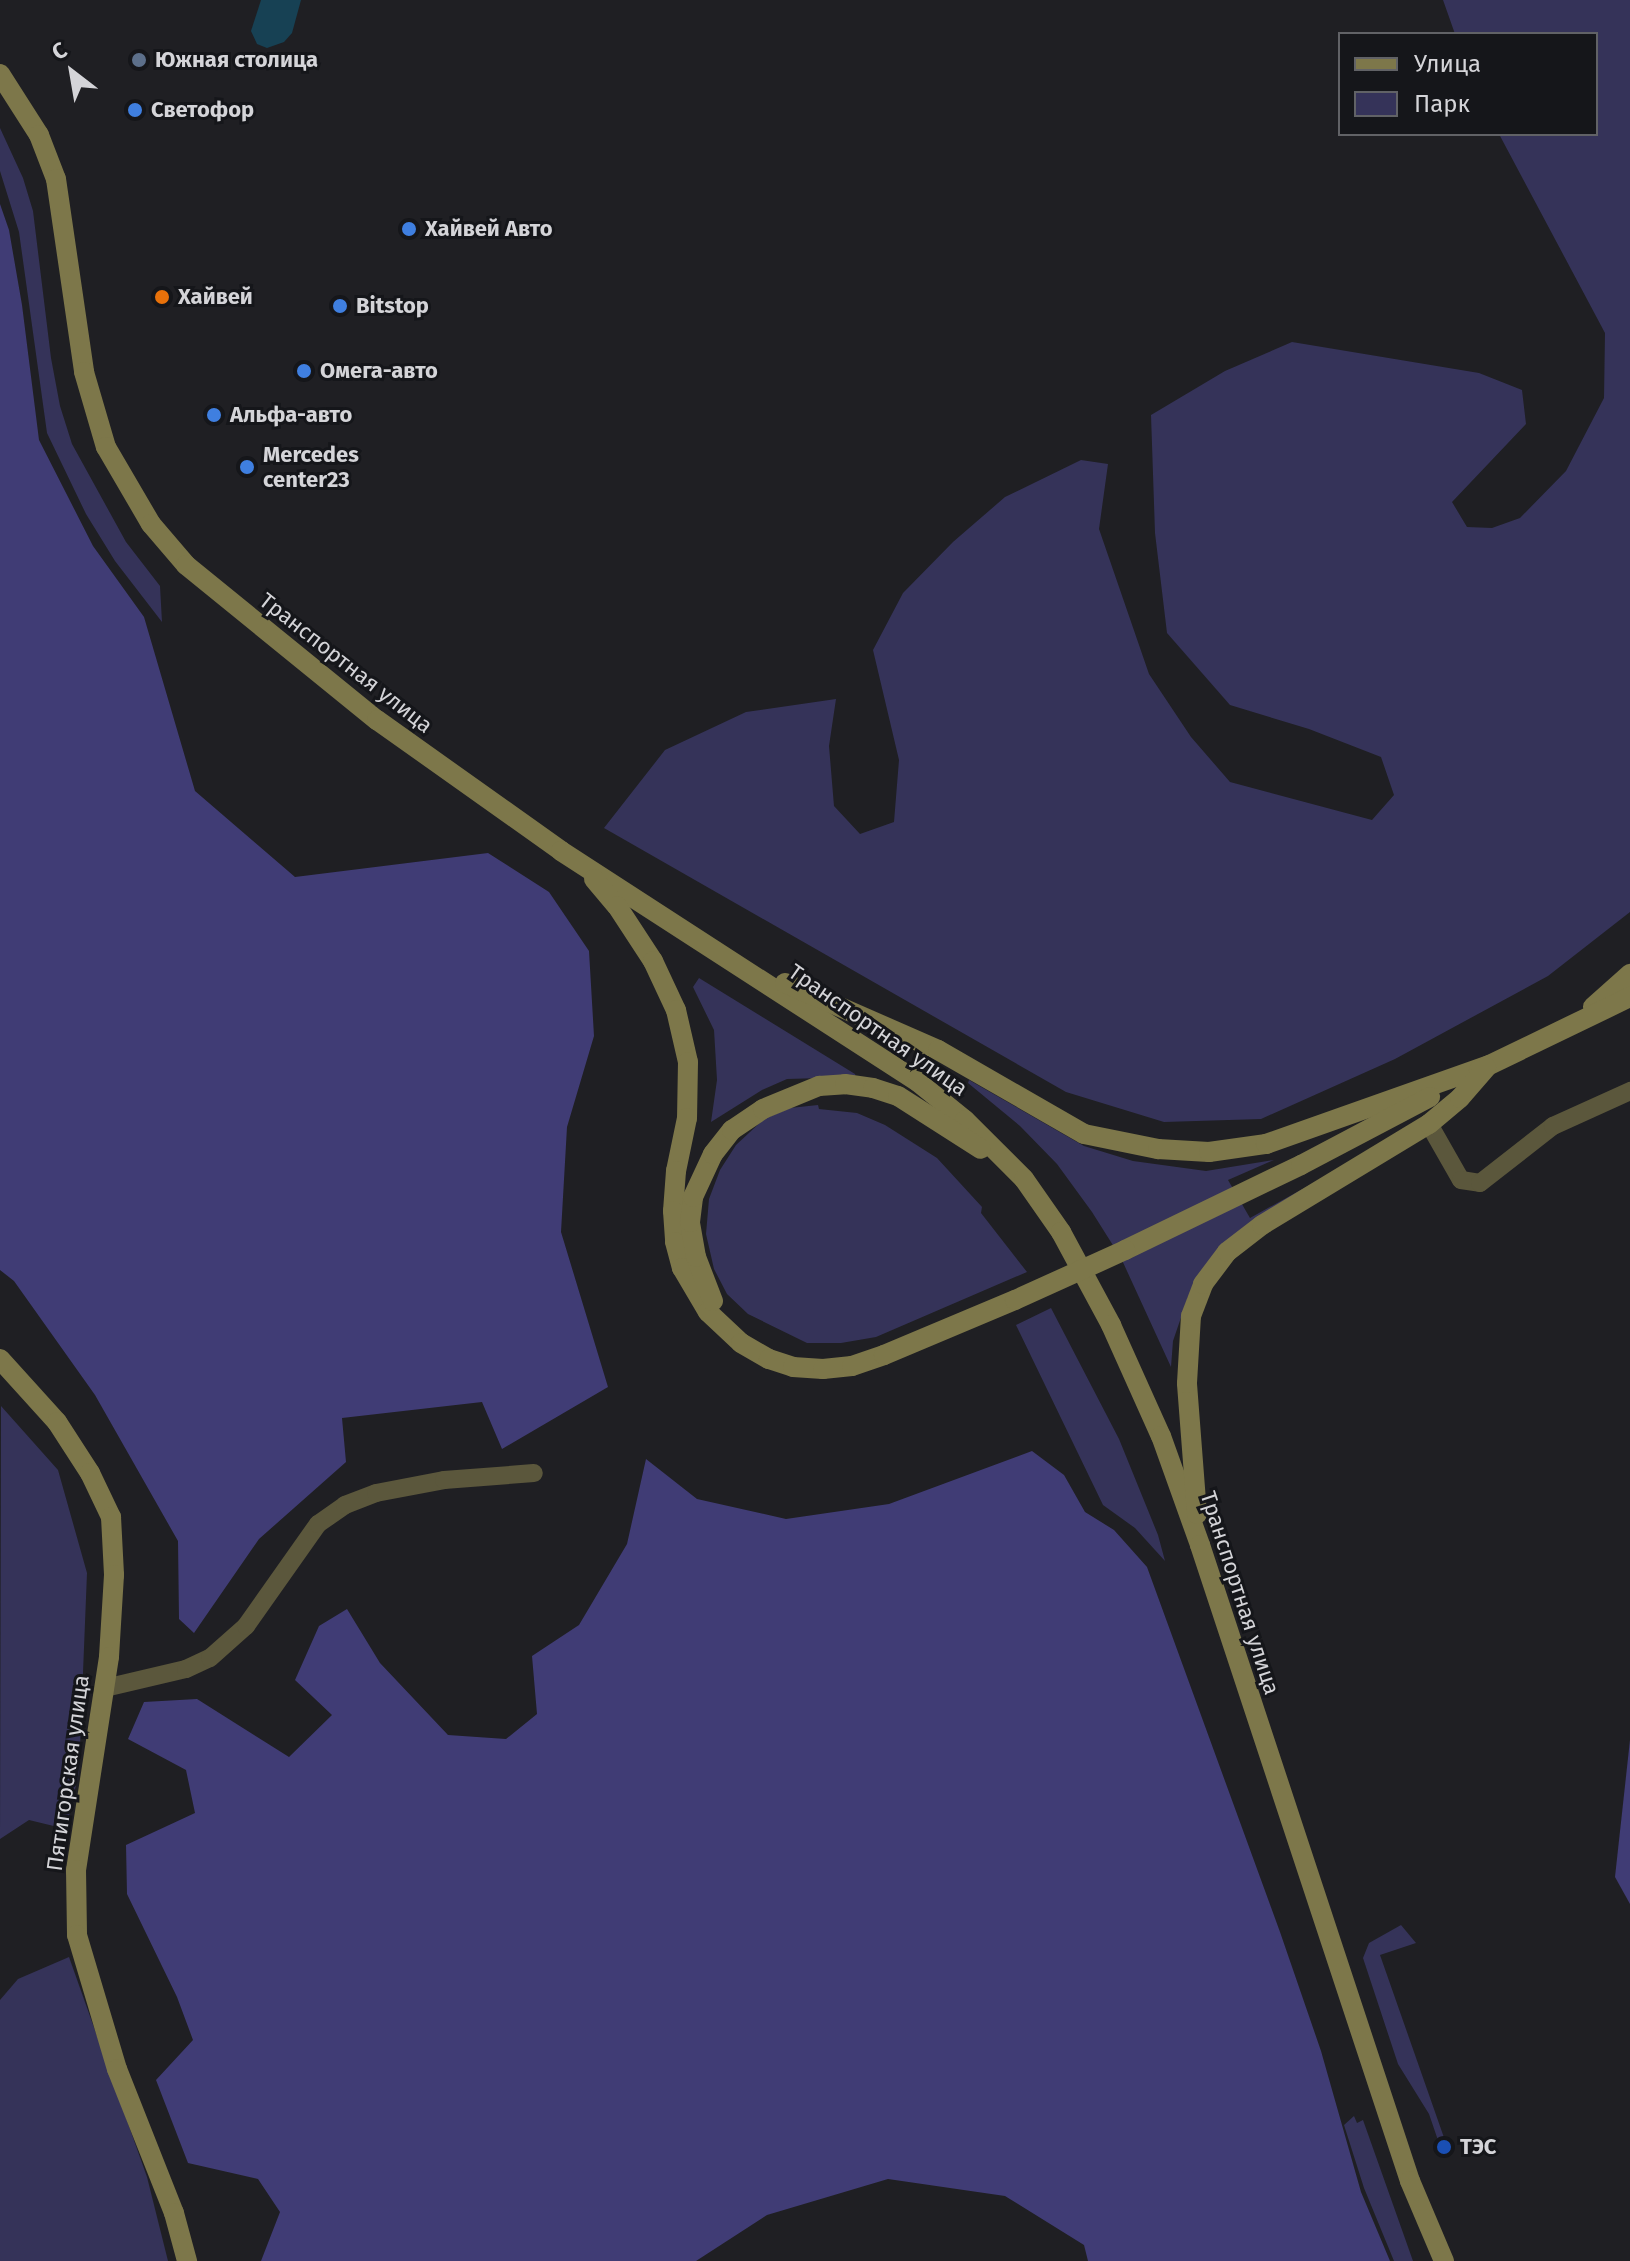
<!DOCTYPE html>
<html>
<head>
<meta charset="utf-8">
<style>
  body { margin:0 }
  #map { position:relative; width:1630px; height:2261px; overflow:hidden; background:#1f1f23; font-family:"Fira Sans",sans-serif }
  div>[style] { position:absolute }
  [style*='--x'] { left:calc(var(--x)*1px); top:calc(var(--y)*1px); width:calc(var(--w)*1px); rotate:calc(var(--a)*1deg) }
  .green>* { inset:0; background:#353359 }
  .forest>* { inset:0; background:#403c75 }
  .water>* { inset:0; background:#174154 }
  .street>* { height:18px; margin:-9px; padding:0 9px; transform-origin:9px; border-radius:9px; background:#5b573c }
  .secondary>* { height:20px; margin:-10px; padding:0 10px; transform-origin:10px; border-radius:10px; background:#7d774a }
  .secondary-bridge>* { height:20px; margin:-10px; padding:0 10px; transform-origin:10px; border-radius:10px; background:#7d774a }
  .dots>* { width:22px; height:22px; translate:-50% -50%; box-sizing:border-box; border:4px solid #15161a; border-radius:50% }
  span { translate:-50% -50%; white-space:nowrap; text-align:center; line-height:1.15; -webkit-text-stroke:6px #15161a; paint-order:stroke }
  .poi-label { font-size:22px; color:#d4d4d8; font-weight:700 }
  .left { translate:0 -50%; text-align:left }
  .street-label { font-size:22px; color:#d4d4d8 }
  .legend { position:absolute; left:1338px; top:32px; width:260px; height:104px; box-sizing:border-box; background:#15161a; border:2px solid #616266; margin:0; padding:10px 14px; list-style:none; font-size:24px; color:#d4d4d8 }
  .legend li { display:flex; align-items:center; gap:16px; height:40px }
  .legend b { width:40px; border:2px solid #616266 }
  .north { position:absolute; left:32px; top:32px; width:80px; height:80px; -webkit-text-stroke:6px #15161a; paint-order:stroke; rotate:329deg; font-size:22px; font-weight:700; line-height:32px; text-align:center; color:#d4d4d8 }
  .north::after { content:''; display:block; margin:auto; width:28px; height:36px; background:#d4d4d8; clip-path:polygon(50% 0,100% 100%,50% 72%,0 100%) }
</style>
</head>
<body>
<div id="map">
  <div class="green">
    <i style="clip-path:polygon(1443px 0,1630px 0,1630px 912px,1548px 976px,1395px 1059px,1261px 1119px,1164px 1122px,1066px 1092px,604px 828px,665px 750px,746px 712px,836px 699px,829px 746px,834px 806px,860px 834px,894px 822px,899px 760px,873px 650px,903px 593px,953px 542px,1005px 497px,1081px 460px,1108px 464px,1099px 529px,1149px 674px,1191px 737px,1230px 782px,1372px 820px,1394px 795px,1381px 757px,1309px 729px,1230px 705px,1167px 633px,1155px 533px,1151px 415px,1225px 371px,1292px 342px,1479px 373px,1522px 390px,1526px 424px,1452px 502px,1467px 527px,1492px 528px,1520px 518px,1566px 471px,1604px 398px,1605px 333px,1499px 134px,1596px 134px,1596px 34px,1455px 34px)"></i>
    <i style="clip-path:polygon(0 128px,23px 178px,33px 211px,51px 358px,60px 406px,72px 444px,126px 542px,160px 586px,162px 622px,115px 561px,86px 514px,47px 433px,19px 232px,0 171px)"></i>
    <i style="clip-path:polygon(699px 978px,855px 1074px,856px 1077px,787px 1079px,762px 1090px,711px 1122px,717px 1080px,714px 1030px,693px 987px)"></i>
    <i style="clip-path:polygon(969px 1080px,1084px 1146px,1133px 1161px,1206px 1171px,1274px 1160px,1228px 1180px,1250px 1218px,1418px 1125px,1255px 1227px,1188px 1297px,1173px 1341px,1171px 1367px,1121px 1258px,1092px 1212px,1057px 1164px,1020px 1126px,968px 1083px)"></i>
    <i style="clip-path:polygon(818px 1105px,819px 1109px,857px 1113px,885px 1125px,937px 1158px,982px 1207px,981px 1213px,1027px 1272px,876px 1337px,841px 1343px,807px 1343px,748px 1314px,727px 1294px,714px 1269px,706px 1234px,709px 1199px,720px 1170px,736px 1145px,764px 1119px,790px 1108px)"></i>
    <i style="clip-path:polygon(1051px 1308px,1119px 1439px,1158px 1535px,1165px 1561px,1135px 1528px,1103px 1505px,1016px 1325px)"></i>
    <i style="clip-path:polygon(1px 1406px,58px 1470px,87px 1573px,79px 1772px,66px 1829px,29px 1820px,0 1839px)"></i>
    <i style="clip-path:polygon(1401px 1925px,1416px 1943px,1380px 1955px,1448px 2149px,1442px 2152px,1429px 2114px,1398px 2064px,1363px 1958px,1369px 1943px)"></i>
    <i style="clip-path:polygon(69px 1957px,147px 2177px,168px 2261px,0 2261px,0 2000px,18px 1979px)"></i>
    <i style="clip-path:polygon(1354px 2116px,1357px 2123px,1363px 2120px,1413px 2261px,1394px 2261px,1364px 2188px,1344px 2125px)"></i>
  </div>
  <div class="forest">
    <i style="clip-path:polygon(0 204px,9px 230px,22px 305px,39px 440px,93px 546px,144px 617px,195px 791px,295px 877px,488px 853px,549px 892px,589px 951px,594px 1036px,567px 1127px,561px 1232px,608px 1387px,502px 1449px,482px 1402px,342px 1418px,346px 1462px,259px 1539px,194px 1633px,179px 1619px,178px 1541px,95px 1395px,14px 1281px,0 1270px)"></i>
    <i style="clip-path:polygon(1032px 1451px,1064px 1475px,1085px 1512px,1114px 1530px,1147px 1567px,1280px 1932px,1321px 2051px,1361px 2192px,1390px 2261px,1088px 2261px,1084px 2245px,1005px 2196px,888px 2179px,767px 2215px,696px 2261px,261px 2261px,280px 2212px,258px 2179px,188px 2163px,156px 2080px,193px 2040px,177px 1997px,127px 1894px,126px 1845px,195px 1813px,186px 1770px,128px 1739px,144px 1702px,197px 1699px,289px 1757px,332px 1715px,295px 1680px,319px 1626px,347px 1609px,380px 1663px,448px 1735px,506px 1739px,537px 1714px,532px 1656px,579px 1625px,627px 1544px,646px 1459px,697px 1499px,786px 1519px,889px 1504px)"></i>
    <i style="clip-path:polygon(1630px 1740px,1630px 1904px,1615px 1877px)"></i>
  </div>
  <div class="water">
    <i style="clip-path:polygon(261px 0,301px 0,292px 33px,284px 42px,267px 48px,257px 44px,251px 31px)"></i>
  </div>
  <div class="street">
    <i style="--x:1429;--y:1124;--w:64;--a:60.3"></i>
    <i style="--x:1461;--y:1180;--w:19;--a:9"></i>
    <i style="--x:1480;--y:1183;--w:93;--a:-38"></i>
    <i style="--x:1553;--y:1126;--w:85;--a:-24.4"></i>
    <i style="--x:105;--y:1688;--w:83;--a:-13.2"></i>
    <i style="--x:186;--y:1669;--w:26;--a:-25"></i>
    <i style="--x:210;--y:1658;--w:48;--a:-41.6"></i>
    <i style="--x:246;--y:1626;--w:125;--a:-54.8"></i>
    <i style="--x:318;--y:1524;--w:33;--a:-35"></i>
    <i style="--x:345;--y:1505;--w:33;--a:-21"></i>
    <i style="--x:376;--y:1493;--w:69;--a:-10.8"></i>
    <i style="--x:444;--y:1480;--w:90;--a:-4.4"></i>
  </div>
  <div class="secondary">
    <i style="--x:0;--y:74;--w:72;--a:57.4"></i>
    <i style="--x:39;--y:135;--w:47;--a:68.9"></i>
    <i style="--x:56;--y:179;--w:195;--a:81.7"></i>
    <i style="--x:84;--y:372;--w:78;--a:73.7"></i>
    <i style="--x:106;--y:447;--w:89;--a:59.7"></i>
    <i style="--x:151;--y:524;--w:54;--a:49.5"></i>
    <i style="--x:186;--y:565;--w:246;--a:39.1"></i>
    <i style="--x:377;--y:720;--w:226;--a:35.4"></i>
    <i style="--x:561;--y:851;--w:425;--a:32.9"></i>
    <i style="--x:918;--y:1082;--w:60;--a:39"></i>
    <i style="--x:965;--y:1120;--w:83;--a:45"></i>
    <i style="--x:1024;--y:1179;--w:65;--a:55.1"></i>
    <i style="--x:1061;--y:1232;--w:106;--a:61.7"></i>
    <i style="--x:1111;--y:1325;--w:122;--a:65.8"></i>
    <i style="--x:1161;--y:1436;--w:116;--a:70.3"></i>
    <i style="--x:1200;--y:1545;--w:670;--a:71.73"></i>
    <i style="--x:1410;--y:2181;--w:87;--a:67"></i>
    <i style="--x:594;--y:879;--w:35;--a:50"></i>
    <i style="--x:617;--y:906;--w:66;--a:56.8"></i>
    <i style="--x:653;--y:961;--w:54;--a:64.9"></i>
    <i style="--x:676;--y:1010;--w:53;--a:77"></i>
    <i style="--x:688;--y:1062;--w:56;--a:91"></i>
    <i style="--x:687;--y:1118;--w:54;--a:101.7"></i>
    <i style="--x:676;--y:1171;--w:40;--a:94.3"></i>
    <i style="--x:673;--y:1211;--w:31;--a:86"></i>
    <i style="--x:675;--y:1242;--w:27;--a:75"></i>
    <i style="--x:682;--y:1268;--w:51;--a:59.4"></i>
    <i style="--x:708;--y:1312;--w:45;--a:43.2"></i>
    <i style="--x:741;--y:1343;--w:32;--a:30"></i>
    <i style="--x:769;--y:1359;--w:25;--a:18"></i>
    <i style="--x:793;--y:1367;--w:30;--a:4"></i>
    <i style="--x:823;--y:1369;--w:29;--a:-6"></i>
    <i style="--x:852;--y:1366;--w:34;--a:-19"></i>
    <i style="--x:884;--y:1355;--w:142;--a:-22.8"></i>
    <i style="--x:785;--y:983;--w:167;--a:23.6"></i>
    <i style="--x:938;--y:1050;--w:168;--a:29.9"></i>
    <i style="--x:1084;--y:1134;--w:76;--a:11.5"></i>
    <i style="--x:1158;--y:1149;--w:51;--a:3.4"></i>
    <i style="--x:1209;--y:1152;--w:58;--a:-8"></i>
    <i style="--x:1266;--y:1144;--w:237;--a:-19.5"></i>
    <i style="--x:1593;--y:1007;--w:50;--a:-41.7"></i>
    <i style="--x:1479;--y:1070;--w:168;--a:-25.8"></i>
    <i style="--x:1125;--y:1250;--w:195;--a:-25.8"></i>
    <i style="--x:1301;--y:1165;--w:146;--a:-27.8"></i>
    <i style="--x:713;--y:1301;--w:47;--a:-111.1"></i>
    <i style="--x:696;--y:1257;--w:36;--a:-100"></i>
    <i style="--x:690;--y:1222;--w:25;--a:-83"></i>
    <i style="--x:693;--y:1197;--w:47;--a:-65.1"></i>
    <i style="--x:713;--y:1154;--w:31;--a:-52"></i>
    <i style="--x:732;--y:1130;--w:37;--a:-34"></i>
    <i style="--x:763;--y:1109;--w:61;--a:-22.3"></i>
    <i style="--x:819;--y:1086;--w:26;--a:-4"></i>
    <i style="--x:845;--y:1084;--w:28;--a:8"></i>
    <i style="--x:873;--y:1088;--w:26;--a:18"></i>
    <i style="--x:898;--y:1096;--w:98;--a:32.6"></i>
    <i style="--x:0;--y:1359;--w:85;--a:47.9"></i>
    <i style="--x:57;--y:1422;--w:61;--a:57.1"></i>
    <i style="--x:90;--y:1473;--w:49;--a:64.5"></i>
    <i style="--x:111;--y:1517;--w:58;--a:87"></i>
    <i style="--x:114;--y:1575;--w:82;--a:93.5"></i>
    <i style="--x:109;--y:1657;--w:216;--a:98.8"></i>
    <i style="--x:76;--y:1870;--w:65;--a:89.1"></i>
    <i style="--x:77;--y:1935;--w:140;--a:73.4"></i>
    <i style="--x:117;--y:2069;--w:155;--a:68.4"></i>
    <i style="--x:174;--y:2213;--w:50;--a:74.8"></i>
    <i style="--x:1197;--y:1514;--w:131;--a:-94.4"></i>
    <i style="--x:1187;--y:1383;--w:67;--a:-86.6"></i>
    <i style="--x:1191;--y:1316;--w:34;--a:-69"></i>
    <i style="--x:1203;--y:1284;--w:40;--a:-53"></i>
    <i style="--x:1227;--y:1252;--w:44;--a:-37.6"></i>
    <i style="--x:1262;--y:1225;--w:195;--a:-31.2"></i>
    <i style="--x:1429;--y:1124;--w:40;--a:-40"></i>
    <i style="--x:1460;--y:1098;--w:40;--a:-49"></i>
  </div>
  <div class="secondary-bridge">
    <i style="--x:1015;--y:1300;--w:121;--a:-24.4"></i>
  </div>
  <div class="dots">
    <i style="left:139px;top:60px;background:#5c6f8a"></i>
    <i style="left:135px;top:110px;background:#3f7fe0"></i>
    <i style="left:409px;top:229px;background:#3f7fe0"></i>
    <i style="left:162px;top:297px;background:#e8710a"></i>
    <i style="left:340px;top:306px;background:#3f7fe0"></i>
    <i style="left:304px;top:371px;background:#3f7fe0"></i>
    <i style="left:214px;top:415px;background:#3f7fe0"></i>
    <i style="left:247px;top:467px;background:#3f7fe0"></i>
    <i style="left:1444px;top:2147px;background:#1a4fb4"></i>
  </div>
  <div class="poi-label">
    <span class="left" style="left:155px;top:60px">Южная столица</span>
    <span class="left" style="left:151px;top:110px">Светофор</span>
    <span class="left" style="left:425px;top:229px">Хайвей Авто</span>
    <span class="left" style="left:178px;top:297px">Хайвей</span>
    <span class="left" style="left:356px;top:306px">Bitstop</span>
    <span class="left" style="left:320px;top:371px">Омега-авто</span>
    <span class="left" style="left:230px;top:415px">Альфа-авто</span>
    <span class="left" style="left:263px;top:467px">Mercedes<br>center23</span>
    <span class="left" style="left:1460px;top:2147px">ТЭС</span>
  </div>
  <div class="street-label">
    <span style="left:346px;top:663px;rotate:38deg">Транспортная улица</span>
    <span style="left:878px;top:1030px;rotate:35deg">Транспортная улица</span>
    <span style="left:1240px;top:1593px;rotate:72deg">Транспортная улица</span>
    <span style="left:68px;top:1773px;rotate:-82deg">Пятигорская улица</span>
  </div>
  <ul class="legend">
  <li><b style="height:10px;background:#7d774a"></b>Улица</li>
  <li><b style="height:22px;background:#353359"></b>Парк</li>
  </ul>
  <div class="north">С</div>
</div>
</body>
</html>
